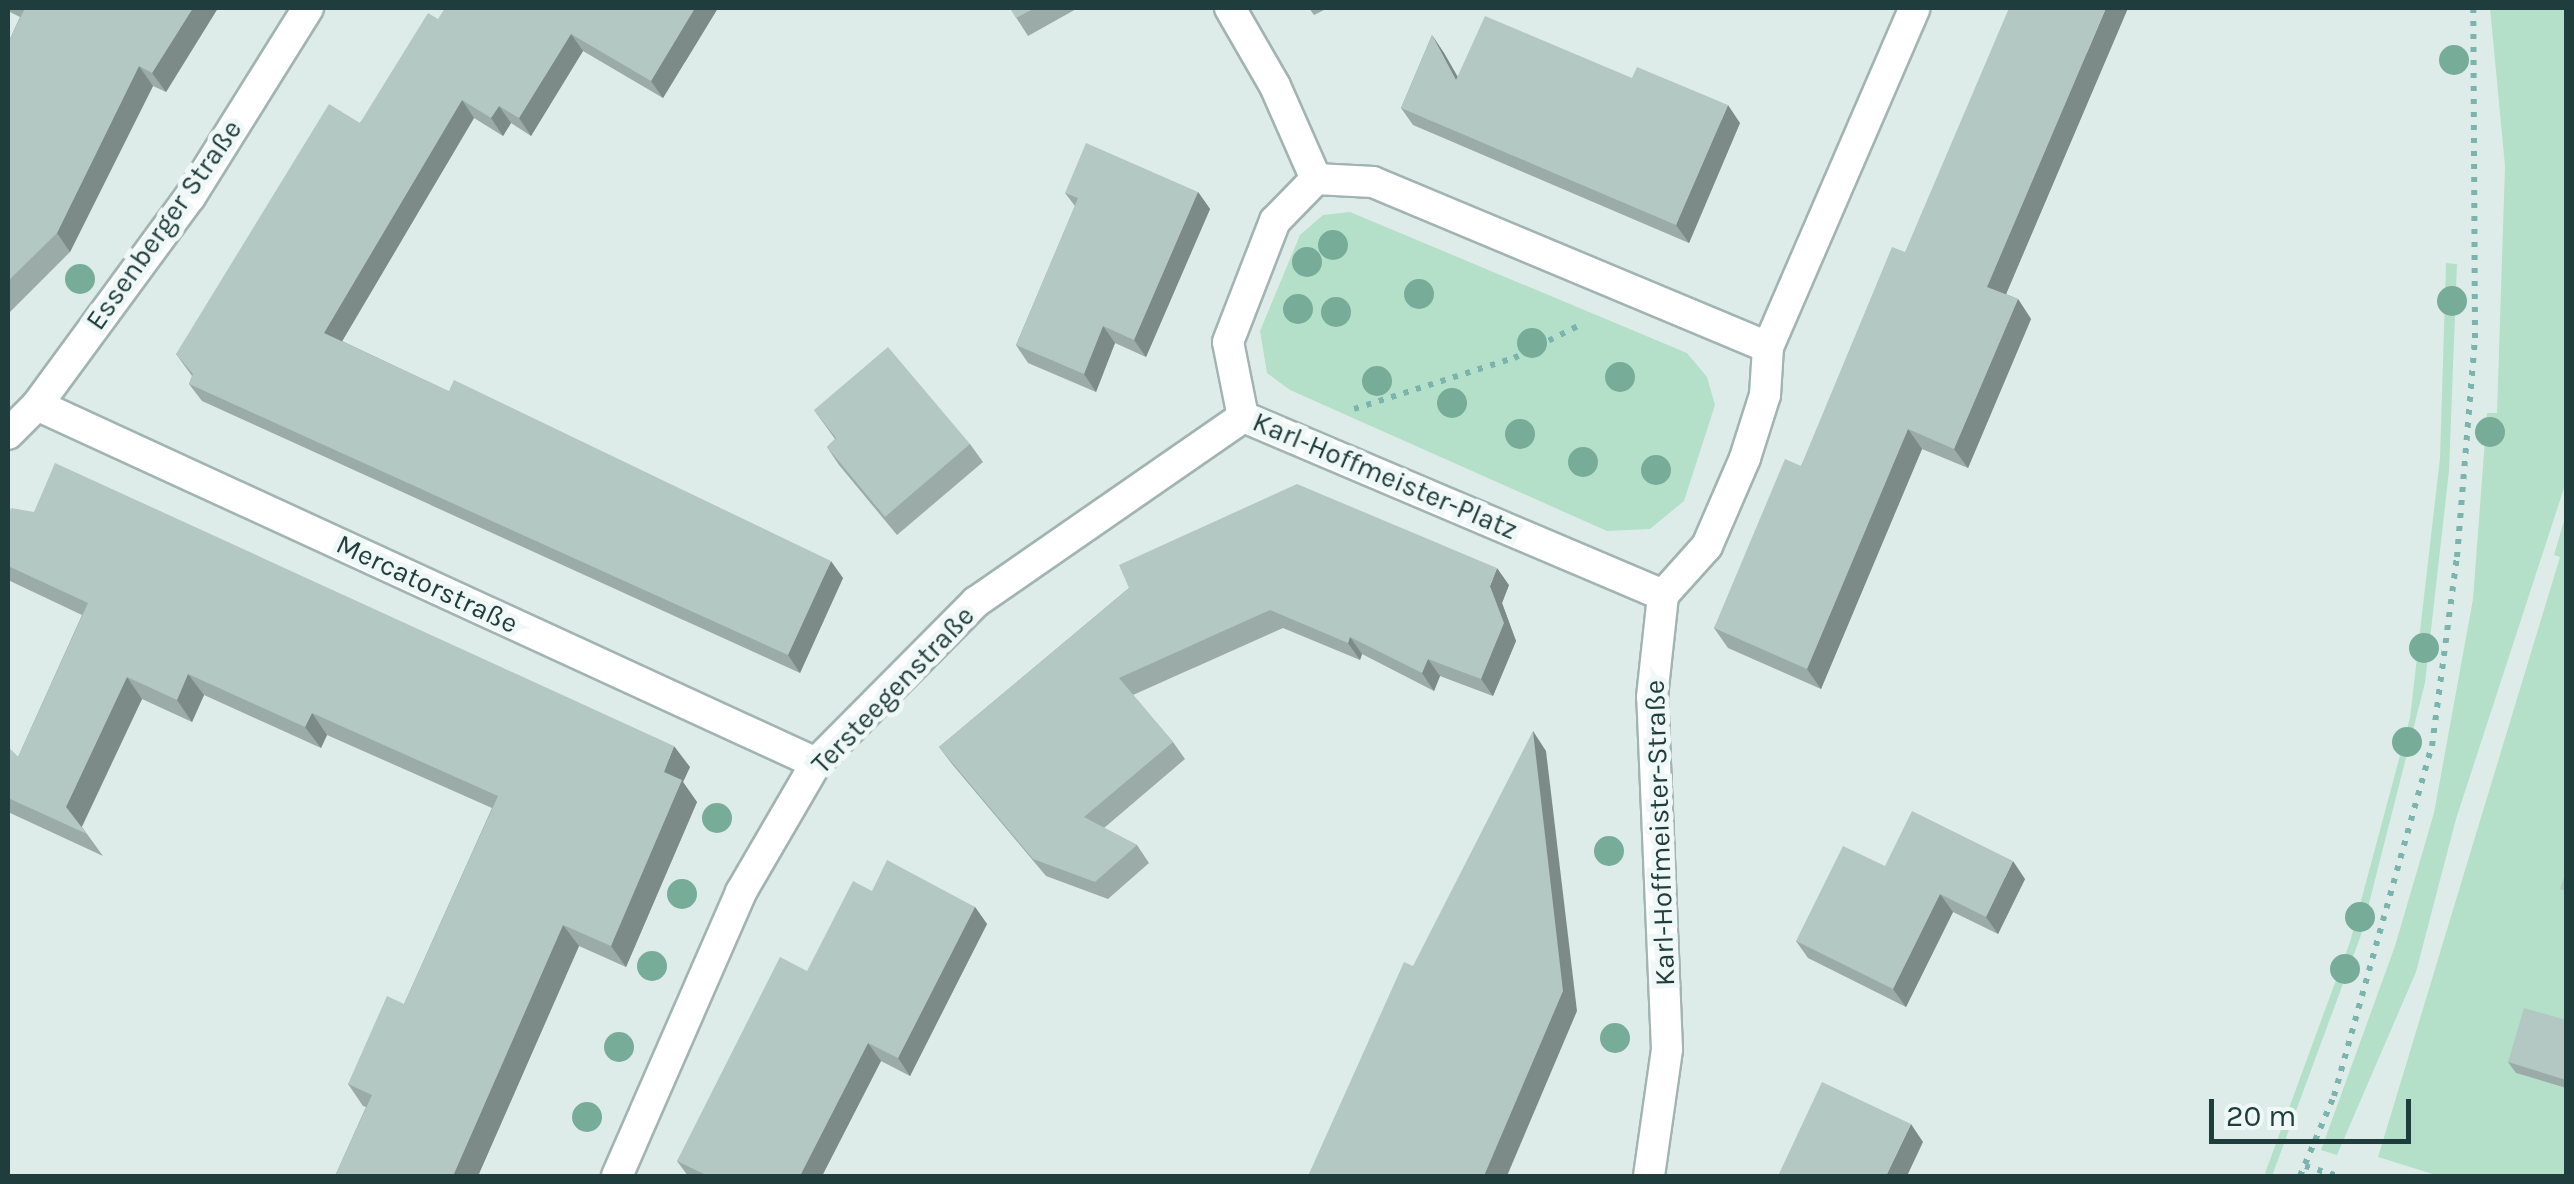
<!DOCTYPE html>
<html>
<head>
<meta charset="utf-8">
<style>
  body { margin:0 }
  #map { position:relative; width:2574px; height:1184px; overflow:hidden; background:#deece9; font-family:Karla,sans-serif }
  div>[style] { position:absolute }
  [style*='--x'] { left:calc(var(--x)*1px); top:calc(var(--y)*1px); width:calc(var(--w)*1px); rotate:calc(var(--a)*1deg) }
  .green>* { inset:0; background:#b4e0ca }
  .path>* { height:6px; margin-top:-3px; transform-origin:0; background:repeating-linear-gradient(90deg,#7bb3af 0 5px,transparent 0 13px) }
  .roads { filter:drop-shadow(2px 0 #a1b4b2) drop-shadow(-2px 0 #a1b4b2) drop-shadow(0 2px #a1b4b2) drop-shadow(0 -2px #a1b4b2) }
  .minor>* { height:30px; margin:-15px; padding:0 15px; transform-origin:15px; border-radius:15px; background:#fff }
  .tertiary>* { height:30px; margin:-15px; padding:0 15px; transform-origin:15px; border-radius:15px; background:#fff }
  .trees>* { width:30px; height:30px; margin:-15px; border-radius:50%; background:#77ac99 }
  .wall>* { inset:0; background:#9aaba8 }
  .shaded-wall>* { inset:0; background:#7d8b88 }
  .building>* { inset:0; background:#b3c7c3 }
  span { translate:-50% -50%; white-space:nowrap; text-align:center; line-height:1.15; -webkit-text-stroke:10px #eff8f6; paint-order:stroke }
  .street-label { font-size:28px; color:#1e3d3c }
  .frame { position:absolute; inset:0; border:10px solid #1e3d3c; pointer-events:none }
  .scale { position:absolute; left:2209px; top:1099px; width:202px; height:45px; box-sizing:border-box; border:5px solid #1e3d3c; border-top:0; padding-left:12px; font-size:30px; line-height:35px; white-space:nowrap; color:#1e3d3c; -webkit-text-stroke:8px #eff8f6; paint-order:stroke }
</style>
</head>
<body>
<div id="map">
  <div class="green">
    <i style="clip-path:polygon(2490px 8px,2566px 8px,2566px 482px,2456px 819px,2416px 972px,2337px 1155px,2321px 1150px,2395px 946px,2434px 813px,2473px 599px,2487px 413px,2497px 413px,2505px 166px)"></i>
    <i style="clip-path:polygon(1350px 212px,1687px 353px,1707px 377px,1715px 405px,1684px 501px,1650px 529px,1607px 531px,1290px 390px,1267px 373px,1260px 331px,1300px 235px,1323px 215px)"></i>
    <i style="clip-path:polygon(2446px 263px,2457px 264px,2449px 471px,2425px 683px,2361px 935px,2272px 1176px,2264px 1176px,2350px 942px,2410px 718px,2440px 458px)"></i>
    <i style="clip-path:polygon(2566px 514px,2566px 1029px,2516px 1073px,2566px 1088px,2566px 1176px,2439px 1176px,2378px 1157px,2560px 557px,2554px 555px)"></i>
  </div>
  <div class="path">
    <i style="--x:1354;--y:409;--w:168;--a:-17.7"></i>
    <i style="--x:1514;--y:358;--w:74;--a:-26.6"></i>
    <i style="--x:2305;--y:1166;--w:34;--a:17"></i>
    <i style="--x:2300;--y:1176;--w:87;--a:-67"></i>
    <i style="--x:2334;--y:1096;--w:363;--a:-74.4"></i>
    <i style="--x:2432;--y:746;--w:191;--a:-82.5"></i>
    <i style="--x:2457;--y:557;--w:220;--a:-85.3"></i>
    <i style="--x:2475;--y:338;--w:330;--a:-90.3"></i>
  </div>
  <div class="roads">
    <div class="minor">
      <i style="--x:1230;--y:8;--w:90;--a:60"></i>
      <i style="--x:1275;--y:86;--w:102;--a:66.2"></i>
      <i style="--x:37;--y:405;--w:857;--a:24.68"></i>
      <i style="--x:1663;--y:595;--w:456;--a:-157"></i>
      <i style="--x:1243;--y:417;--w:76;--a:-101.3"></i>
      <i style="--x:1228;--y:342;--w:130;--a:-68.8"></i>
      <i style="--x:1275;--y:221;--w:59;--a:-45.7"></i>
      <i style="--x:1316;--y:179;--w:57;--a:3"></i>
      <i style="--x:1373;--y:182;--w:428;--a:22.7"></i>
      <i style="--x:617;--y:1176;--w:310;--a:-66.4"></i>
      <i style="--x:741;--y:892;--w:149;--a:-59.8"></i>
      <i style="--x:816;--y:763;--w:227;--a:-45.2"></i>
      <i style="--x:976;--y:602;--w:325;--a:-34.7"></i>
      <i style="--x:1649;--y:1176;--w:128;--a:-81.9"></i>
      <i style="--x:1667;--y:1049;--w:352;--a:-92.4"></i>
      <i style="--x:1652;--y:697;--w:103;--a:-83.8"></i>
      <i style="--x:1663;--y:595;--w:66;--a:-48.1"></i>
      <i style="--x:1707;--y:546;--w:96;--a:-66.6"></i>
      <i style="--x:1745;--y:458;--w:66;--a:-72.4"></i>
      <i style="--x:1765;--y:395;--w:48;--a:-86.4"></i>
      <i style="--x:1768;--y:347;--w:369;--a:-66.6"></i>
    </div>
    <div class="tertiary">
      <i style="--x:8;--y:434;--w:41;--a:-45"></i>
      <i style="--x:37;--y:405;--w:258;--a:-53.7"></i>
      <i style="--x:190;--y:197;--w:223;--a:-58"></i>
    </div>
  </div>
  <div class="trees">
    <i style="left:2454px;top:60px"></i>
    <i style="left:1333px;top:245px"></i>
    <i style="left:1307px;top:262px"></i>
    <i style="left:80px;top:279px"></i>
    <i style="left:1419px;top:294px"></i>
    <i style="left:2452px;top:301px"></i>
    <i style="left:1298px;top:309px"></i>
    <i style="left:1336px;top:312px"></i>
    <i style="left:1532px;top:343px"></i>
    <i style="left:1620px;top:377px"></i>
    <i style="left:1377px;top:381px"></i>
    <i style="left:1452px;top:403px"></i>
    <i style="left:2490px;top:432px"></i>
    <i style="left:1520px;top:434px"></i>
    <i style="left:1583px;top:462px"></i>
    <i style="left:1656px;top:470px"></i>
    <i style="left:2424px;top:648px"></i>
    <i style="left:2407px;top:742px"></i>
    <i style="left:717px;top:818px"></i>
    <i style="left:1609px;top:851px"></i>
    <i style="left:682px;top:894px"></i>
    <i style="left:2360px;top:917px"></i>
    <i style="left:652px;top:966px"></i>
    <i style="left:2345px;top:969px"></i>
    <i style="left:1615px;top:1038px"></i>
    <i style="left:619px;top:1047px"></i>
    <i style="left:587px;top:1117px"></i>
  </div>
  <div class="wall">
    <i style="clip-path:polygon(8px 8px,218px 8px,166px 92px,153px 86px,70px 252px,8px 314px,8px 43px,20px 17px,8px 11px)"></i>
    <i style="clip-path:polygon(718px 8px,663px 98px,583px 51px,531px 136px,511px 123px,503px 136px,474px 118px,342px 341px,843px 578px,800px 673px,202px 401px,189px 384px,192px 376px,176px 354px,360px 123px,438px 19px)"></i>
    <i style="clip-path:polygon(1010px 8px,1078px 8px,1028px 36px)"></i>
    <i style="clip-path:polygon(1309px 8px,1328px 8px,1314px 15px)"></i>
    <i style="clip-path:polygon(2128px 8px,2006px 294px,2018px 299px,2031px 319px,1968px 468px,1922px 449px,1821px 689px,1728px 648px,1714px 628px,1801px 466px,1905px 252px)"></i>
    <i style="clip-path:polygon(1432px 35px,1444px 53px,1458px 77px,1740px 123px,1689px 243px,1413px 125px,1401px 108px)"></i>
    <i style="clip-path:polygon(1198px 192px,1210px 209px,1146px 357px,1115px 343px,1096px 392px,1028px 363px,1016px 345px,1075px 206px,1065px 193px)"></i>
    <i style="clip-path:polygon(814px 410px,970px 444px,983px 462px,897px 535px,839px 465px,827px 447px,835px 439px)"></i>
    <i style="clip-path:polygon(8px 517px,690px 767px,683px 782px,697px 802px,626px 967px,579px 946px,478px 1176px,335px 1176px,366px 1107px,363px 1106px,348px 1084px,404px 1004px,492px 808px,327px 735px,321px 748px,204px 695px,192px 722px,142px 699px,82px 827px,103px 856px,8px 812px,8px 747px,18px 757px,82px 615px,8px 580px)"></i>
    <i style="clip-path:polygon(1509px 585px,1502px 603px,1516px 641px,1493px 696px,1440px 676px,1434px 691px,1362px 654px,1360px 660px,1283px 628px,1133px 695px,1173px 742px,1185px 759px,1104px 828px,1137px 845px,1149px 863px,1108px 899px,1046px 876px,952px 764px,939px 747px,1129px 588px)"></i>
    <i style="clip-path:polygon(1885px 866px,2025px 879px,1998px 934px,1953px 912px,1906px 1007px,1808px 958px,1796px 941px)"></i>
    <i style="clip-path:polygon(872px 891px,975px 907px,987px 924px,910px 1076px,881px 1061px,822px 1176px,688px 1176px,677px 1161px)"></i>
    <i style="clip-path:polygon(2566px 1020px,2566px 1088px,2516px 1073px,2508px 1062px)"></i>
  </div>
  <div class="shaded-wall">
    <i style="clip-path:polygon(193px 8px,218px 8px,166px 92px,152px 73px)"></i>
    <i style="clip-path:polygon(695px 8px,718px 8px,663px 98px,651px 81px)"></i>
    <i style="clip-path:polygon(2106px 8px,2128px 8px,2001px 306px,1987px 287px)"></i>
    <i style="clip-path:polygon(571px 34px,583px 51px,531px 136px,519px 118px)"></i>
    <i style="clip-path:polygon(1432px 35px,1444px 53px,1469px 97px,1456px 80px)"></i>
    <i style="clip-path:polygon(139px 66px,153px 86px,70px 252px,57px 233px)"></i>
    <i style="clip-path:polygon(462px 100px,474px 118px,337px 350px,324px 333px)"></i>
    <i style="clip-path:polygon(1728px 105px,1740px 123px,1689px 243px,1676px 225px)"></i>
    <i style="clip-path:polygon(499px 106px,511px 123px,503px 136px,491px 118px)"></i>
    <i style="clip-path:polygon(1198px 192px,1210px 209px,1146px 357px,1134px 340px)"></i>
    <i style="clip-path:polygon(2018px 299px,2031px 319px,1968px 468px,1954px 449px)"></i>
    <i style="clip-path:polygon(1103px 326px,1115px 343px,1096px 392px,1084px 374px)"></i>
    <i style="clip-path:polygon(1908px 429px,1922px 449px,1821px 689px,1807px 669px)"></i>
    <i style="clip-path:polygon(831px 561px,843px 578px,800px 673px,788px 655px)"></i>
    <i style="clip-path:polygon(1497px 568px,1509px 585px,1502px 603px,1516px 641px,1493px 696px,1481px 679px,1490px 586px)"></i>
    <i style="clip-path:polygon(1350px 637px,1362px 654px,1360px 660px,1348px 643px)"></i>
    <i style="clip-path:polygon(1428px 659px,1440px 676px,1434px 691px,1422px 673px)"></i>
    <i style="clip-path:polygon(188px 674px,204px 695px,192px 722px,177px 700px)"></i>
    <i style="clip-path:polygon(127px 677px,142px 699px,81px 828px,66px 807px)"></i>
    <i style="clip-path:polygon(312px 713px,327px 735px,321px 748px,305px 727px)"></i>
    <i style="clip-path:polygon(1533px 731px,1546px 751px,1577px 1011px,1507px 1176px,1484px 1176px)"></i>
    <i style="clip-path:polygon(674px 746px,690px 767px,683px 782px,697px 802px,626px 967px,611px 946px,664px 772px)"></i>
    <i style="clip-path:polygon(2013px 861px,2025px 879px,1998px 934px,1986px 917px)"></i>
    <i style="clip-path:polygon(1940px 894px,1953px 912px,1906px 1007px,1893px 989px)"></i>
    <i style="clip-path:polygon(975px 907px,987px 924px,910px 1076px,898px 1058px)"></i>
    <i style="clip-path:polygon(563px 925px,579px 946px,478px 1176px,453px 1176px)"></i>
    <i style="clip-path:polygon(868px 1043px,881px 1061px,822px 1176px,800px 1176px)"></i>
    <i style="clip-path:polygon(1911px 1124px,1923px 1142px,1907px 1176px,1886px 1176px)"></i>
  </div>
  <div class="building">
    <i style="clip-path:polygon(25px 8px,193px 8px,152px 73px,139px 66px,57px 233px,8px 281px,8px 43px)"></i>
    <i style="clip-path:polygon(445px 8px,695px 8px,651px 81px,571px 34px,519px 118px,499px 106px,491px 118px,462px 100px,324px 333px,449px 391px,454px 380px,831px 561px,788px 655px,189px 384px,193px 374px,176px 354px,329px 104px,360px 123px,428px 13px,438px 19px)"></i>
    <i style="clip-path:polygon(1010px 8px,1035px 8px,1016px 18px)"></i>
    <i style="clip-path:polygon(2009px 8px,2106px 8px,1987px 287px,2018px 299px,1954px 449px,1908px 429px,1807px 669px,1714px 628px,1785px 459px,1801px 466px,1892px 247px,1905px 252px)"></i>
    <i style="clip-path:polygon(1485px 16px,1632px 78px,1637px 67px,1728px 105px,1676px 225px,1401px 108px,1432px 35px,1456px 80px)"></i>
    <i style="clip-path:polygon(1086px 143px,1198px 192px,1134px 340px,1103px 326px,1084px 374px,1016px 345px,1078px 198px,1065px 193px)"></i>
    <i style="clip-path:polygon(888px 347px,970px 444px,885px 517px,827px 447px,836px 438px,814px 410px)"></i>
    <i style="clip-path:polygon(55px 463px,674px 746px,664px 772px,682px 780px,611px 946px,563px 925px,453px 1176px,335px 1176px,372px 1095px,348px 1084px,387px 996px,404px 1004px,498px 796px,312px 713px,305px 727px,188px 674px,177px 700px,127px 677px,66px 807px,87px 834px,8px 798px,8px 747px,18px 757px,88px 603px,8px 566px,8px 517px,11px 508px,34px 512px)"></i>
    <i style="clip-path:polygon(1297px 484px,1497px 568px,1490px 586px,1504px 623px,1481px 679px,1428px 659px,1422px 673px,1350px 637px,1348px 643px,1270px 610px,1119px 678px,1173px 742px,1084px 817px,1137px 845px,1095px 882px,1033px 859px,939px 747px,1129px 588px,1119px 565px)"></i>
    <i style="clip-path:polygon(1533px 731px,1563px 991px,1484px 1176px,1308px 1176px,1404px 962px,1413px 966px)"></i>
    <i style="clip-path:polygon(1912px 811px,2013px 861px,1986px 917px,1940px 894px,1893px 989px,1796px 941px,1843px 846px,1885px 866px)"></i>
    <i style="clip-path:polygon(887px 860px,975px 907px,898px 1058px,868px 1043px,800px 1176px,708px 1176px,677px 1161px,780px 957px,807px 971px,853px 881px,872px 891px)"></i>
    <i style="clip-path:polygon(2566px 872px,2566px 891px,2560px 889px)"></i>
    <i style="clip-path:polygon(2524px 1008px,2566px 1020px,2566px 1080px,2508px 1062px)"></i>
    <i style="clip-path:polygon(1822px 1082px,1911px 1124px,1886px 1176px,1778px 1176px)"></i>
  </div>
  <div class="street-label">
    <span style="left:164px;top:225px;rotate:-55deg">Essenberger Straße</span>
    <span style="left:1385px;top:476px;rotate:23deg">Karl-Hoffmeister-Platz</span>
    <span style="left:427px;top:584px;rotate:25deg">Mercatorstraße</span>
    <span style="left:893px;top:690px;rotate:-46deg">Tersteegenstraße</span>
    <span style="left:1660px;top:833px;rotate:-92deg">Karl-Hoffmeister-Straße</span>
  </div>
  <div class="frame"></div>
  <div class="scale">20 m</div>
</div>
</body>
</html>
